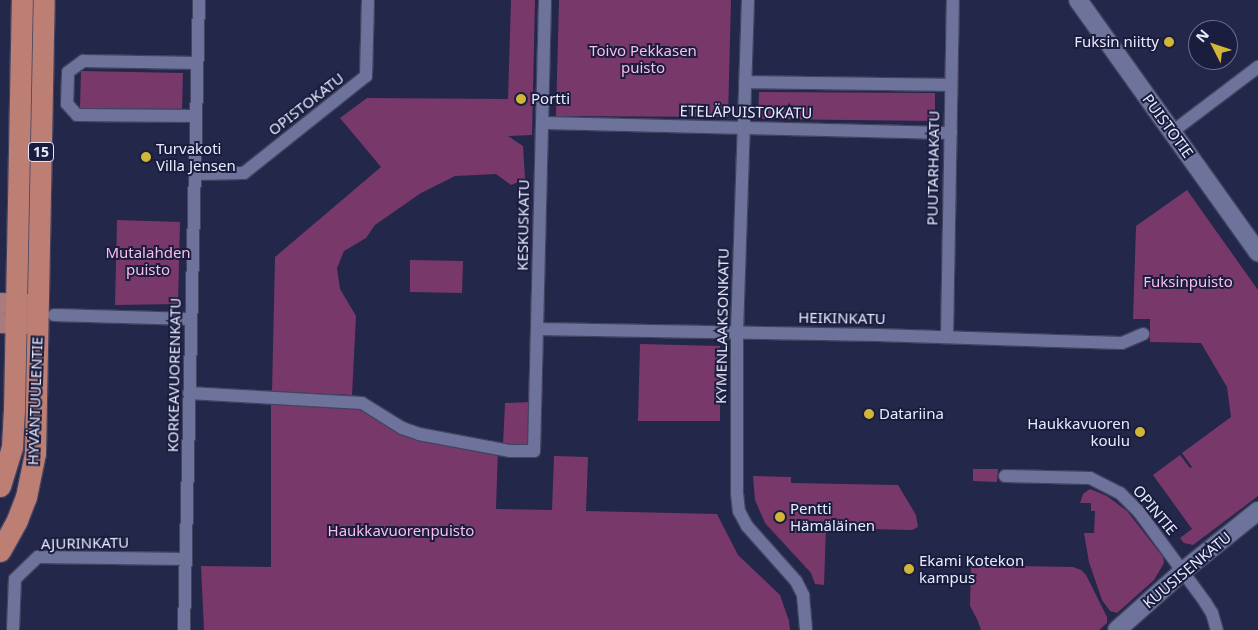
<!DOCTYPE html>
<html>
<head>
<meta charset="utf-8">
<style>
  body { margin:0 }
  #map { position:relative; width:1258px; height:630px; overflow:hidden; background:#232749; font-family:"Noto Sans",sans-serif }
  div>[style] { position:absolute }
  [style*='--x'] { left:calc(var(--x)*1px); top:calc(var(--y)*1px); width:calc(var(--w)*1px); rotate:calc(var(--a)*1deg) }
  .green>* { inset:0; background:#79386a }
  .roads { filter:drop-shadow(1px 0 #424460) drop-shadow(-1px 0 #424460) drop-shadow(0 1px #424460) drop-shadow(0 -1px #424460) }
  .minor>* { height:12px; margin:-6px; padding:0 6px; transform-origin:6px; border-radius:6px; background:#6d739b }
  .secondary>* { height:18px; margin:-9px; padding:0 9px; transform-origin:9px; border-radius:9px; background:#6d739b }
  .primary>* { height:20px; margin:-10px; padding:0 10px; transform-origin:10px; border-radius:10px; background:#a97b7e }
  .trunk>* { height:21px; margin:-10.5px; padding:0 10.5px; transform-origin:10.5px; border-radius:10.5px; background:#bd7e74 }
  .dots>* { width:14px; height:14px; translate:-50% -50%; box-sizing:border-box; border:2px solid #1a1d3e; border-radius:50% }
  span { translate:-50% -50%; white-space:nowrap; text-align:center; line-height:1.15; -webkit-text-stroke:4px #1a1d3e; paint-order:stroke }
  .shield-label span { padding:1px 4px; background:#1a1d3e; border:1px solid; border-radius:4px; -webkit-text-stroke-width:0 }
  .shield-label { font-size:14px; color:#e8ebfe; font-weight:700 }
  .poi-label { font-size:15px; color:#e8ebfe }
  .right { translate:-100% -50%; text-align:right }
  .left { translate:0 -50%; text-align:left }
  .park-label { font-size:15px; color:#fabee9 }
  .street-label { font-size:15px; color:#e8ebfe }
  .north { position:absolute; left:1188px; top:20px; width:50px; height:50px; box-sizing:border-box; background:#1a1d3e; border:1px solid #6c6f8b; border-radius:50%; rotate:311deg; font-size:14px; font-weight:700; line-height:20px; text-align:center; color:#e8ebfe }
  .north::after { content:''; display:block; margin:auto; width:18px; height:22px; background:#d2b736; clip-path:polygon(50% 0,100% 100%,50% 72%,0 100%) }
</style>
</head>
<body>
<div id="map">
  <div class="green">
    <i style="clip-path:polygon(511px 0,535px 0,532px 135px,508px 136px,523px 146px,525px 179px,511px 185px,496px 174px,455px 176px,421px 193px,375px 225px,366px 238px,344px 251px,337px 268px,340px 289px,356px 316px,352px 395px,272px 392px,275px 257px,381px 167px,340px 118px,367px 98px,508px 99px)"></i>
    <i style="clip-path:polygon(559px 0,731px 0,728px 117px,556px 116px)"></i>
    <i style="clip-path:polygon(81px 71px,183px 73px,182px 110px,80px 108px)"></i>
    <i style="clip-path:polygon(759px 92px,935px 93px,935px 121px,758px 119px)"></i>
    <i style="clip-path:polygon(1187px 190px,1258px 290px,1258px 496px,1193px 545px,1184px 543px,1180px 538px,1192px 529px,1153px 475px,1180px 455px,1190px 468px,1192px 467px,1182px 453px,1231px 417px,1227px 387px,1201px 343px,1150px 342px,1150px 319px,1133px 319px,1136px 226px)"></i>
    <i style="clip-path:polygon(117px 220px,180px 222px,178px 304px,115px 305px)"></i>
    <i style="clip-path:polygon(410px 260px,463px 261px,462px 293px,410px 292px)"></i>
    <i style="clip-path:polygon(640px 344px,720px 346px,720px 421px,638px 421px)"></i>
    <i style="clip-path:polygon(271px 398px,362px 403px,419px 434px,498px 448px,496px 509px,552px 510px,554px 456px,588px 457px,586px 511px,717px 514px,738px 555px,780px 595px,789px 621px,790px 630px,204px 630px,201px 566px,271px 567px)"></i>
    <i style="clip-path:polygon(530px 402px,530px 445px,503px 445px,505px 403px)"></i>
    <i style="clip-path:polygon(973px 469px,998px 469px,997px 482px,973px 481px)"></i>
    <i style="clip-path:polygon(753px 476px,791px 477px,791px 483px,898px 485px,916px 515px,918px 527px,912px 530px,826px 528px,824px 585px,815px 584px,811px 573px,765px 523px,755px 500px)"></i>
    <i style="clip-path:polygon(1090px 489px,1107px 496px,1127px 511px,1163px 557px,1164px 563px,1154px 580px,1117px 613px,1110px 611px,1102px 600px,1089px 562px,1084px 533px,1094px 533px,1095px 511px,1091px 511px,1091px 503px,1080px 503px,1083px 494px)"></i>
    <i style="clip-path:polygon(971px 565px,1073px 567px,1081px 570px,1086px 575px,1107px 617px,1107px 623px,1099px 630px,981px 630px,977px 619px,970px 606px)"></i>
  </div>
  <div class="roads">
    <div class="minor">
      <i style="--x:748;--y:0;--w:333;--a:91.9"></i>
      <i style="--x:737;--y:333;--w:160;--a:90"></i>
      <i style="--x:737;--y:493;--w:18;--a:84"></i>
      <i style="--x:739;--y:511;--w:17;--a:62"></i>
      <i style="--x:747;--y:526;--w:74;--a:48.3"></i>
      <i style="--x:796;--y:581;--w:16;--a:63"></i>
      <i style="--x:803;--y:595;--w:35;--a:85"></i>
      <i style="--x:745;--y:82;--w:205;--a:0.8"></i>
      <i style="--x:196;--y:116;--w:119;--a:-179.5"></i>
      <i style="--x:77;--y:115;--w:15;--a:-132"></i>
      <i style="--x:67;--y:104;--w:32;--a:-88"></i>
      <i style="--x:68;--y:72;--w:19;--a:-36"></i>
      <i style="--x:83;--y:61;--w:114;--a:1"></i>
      <i style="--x:542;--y:123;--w:409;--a:1.4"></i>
      <i style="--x:1172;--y:132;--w:108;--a:-37.1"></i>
      <i style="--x:195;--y:174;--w:49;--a:-1.2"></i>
      <i style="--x:244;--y:173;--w:156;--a:-38.5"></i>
      <i style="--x:366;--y:76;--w:76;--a:-88.5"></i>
      <i style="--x:54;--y:315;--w:137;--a:1.7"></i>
      <i style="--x:538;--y:329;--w:340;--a:1"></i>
      <i style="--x:878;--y:335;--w:244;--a:1.9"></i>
      <i style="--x:1122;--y:343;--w:23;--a:-23"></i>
      <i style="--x:947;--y:337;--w:337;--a:-89"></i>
      <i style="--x:189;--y:393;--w:173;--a:3.3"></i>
      <i style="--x:362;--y:403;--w:47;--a:32"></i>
      <i style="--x:402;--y:428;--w:18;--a:19"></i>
      <i style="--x:419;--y:434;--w:93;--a:10.6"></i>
      <i style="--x:510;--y:451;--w:24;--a:0"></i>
      <i style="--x:534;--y:451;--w:451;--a:-88.6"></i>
      <i style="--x:1005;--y:476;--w:85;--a:1.3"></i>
      <i style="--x:1090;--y:478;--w:34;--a:27"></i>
      <i style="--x:1120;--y:493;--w:27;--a:45"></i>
      <i style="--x:1139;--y:512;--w:112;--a:53.7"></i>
      <i style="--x:1205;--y:602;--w:13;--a:58"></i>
      <i style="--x:1212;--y:613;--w:18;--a:74"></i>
      <i style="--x:13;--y:630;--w:51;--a:-87.8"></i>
      <i style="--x:15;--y:579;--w:32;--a:-44"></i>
      <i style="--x:38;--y:557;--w:148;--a:0.8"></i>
      <i style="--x:184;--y:630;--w:630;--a:-88.64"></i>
    </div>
    <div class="secondary">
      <i style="--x:1078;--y:0;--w:310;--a:54.5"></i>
      <i style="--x:1117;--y:630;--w:89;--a:-41.8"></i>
      <i style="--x:1183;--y:571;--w:96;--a:-38.7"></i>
    </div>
    <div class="primary">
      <i style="--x:0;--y:303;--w:33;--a:2"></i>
      <i style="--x:0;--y:323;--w:33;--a:2"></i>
    </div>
    <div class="trunk">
      <i style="--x:0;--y:486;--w:41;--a:-72.9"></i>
      <i style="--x:12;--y:447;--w:36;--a:-87"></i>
      <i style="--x:14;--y:411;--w:411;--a:-88.9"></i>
      <i style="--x:0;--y:551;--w:35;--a:-61"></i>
      <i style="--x:17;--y:520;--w:25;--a:-69"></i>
      <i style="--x:26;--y:497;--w:45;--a:-78.4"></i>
      <i style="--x:35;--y:453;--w:453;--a:-88.9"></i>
    </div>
  </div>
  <div class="dots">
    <i style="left:1169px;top:42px;background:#d2b736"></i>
    <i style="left:521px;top:99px;background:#d2b736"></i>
    <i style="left:146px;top:157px;background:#d2b736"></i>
    <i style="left:869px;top:414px;background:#d2b736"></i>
    <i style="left:1140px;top:432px;background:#d2b736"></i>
    <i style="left:780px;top:517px;background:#d2b736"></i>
    <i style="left:909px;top:569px;background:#d2b736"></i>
  </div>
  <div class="shield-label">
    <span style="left:41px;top:152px">15</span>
  </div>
  <div class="poi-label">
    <span class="right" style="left:1159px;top:42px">Fuksin niitty</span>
    <span class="left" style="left:531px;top:99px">Portti</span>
    <span class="left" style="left:156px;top:157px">Turvakoti<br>Villa Jensen</span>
    <span class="left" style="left:879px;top:414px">Datariina</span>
    <span class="right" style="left:1130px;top:432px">Haukkavuoren<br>koulu</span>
    <span class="left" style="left:790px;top:517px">Pentti<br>Hämäläinen</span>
    <span class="left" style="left:919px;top:569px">Ekami Kotekon<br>kampus</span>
  </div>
  <div class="park-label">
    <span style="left:643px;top:59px">Toivo Pekkasen<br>puisto</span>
    <span style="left:148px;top:261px">Mutalahden<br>puisto</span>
    <span style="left:1188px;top:282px">Fuksinpuisto</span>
    <span style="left:401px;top:531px">Haukkavuorenpuisto</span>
  </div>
  <div class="street-label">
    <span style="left:306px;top:104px;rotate:-38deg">OPISTOKATU</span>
    <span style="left:746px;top:112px;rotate:1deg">ETELÄPUISTOKATU</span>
    <span style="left:1168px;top:126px;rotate:54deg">PUISTOTIE</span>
    <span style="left:933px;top:168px;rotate:-89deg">PUUTARHAKATU</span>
    <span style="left:523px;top:225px;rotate:-89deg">KESKUSKATU</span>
    <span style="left:842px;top:318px;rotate:1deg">HEIKINKATU</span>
    <span style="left:722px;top:326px;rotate:-89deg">KYMENLAAKSONKATU</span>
    <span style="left:174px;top:375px;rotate:-89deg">KORKEAVUORENKATU</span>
    <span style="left:35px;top:401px;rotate:-88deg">HYVÄNTUULENTIE</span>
    <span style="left:1155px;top:510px;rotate:50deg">OPINTIE</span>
    <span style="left:85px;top:543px;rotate:-1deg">AJURINKATU</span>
    <span style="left:1187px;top:570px;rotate:-40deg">KUUSISENKATU</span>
  </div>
  <div class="north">N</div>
</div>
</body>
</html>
